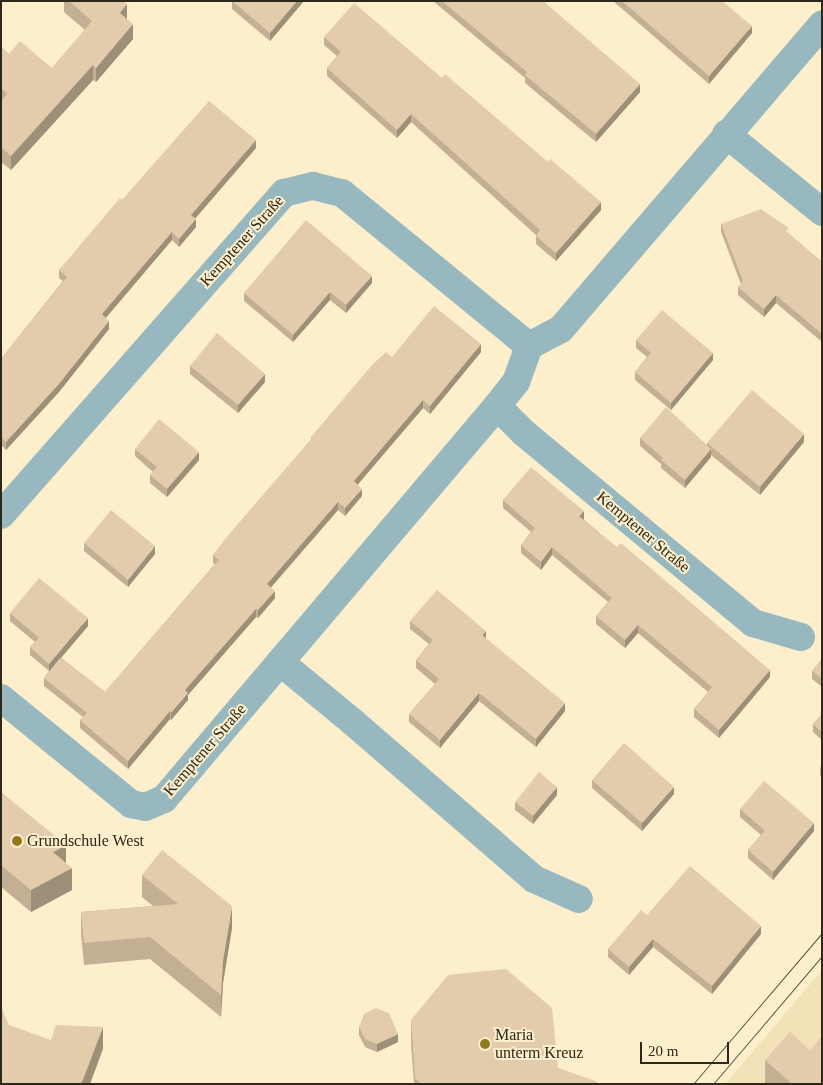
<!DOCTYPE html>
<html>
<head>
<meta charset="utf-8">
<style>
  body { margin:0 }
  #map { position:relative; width:823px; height:1085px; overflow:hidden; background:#fdefcb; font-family:"Times New Roman",serif }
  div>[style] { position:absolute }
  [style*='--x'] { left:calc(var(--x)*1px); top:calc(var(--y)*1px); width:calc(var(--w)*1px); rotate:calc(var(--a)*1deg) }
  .built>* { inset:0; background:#f3e2b8 }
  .minor>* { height:28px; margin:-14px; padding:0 14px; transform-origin:14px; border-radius:14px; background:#97b8bf }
  .tram>* { height:1px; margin:-0.5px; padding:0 0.5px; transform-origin:0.5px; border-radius:0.5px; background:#5b5441 }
  .wall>* { inset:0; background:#c2af94 }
  .shaded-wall>* { inset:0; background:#9e8f78 }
  .building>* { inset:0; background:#e2ccac }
  .dots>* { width:14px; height:14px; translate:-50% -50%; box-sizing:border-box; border:2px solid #fdefcb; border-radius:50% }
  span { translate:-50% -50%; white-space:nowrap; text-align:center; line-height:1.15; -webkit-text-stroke:4px #fdefcb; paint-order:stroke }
  .street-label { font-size:16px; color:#2d281a }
  .poi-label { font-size:16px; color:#2d281a }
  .left { translate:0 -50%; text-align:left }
  .frame { position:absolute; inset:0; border:2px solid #2d281a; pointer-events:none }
  .scale { position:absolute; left:640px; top:1042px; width:89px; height:22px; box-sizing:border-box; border:2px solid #2d281a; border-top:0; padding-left:6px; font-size:15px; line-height:18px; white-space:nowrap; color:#2d281a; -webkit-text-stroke:4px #fdefcb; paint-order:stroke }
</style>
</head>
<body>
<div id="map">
  <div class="built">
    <i style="clip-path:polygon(822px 970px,822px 1084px,725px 1084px)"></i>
  </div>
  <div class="minor">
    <i style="--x:726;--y:134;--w:124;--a:39.1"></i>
    <i style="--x:497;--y:406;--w:38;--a:45"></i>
    <i style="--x:524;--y:433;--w:298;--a:39.7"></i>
    <i style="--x:753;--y:623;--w:50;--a:16.3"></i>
    <i style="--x:1;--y:515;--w:429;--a:-48.7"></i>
    <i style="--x:284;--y:193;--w:30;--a:-14"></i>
    <i style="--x:313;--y:186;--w:30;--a:14"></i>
    <i style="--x:342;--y:193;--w:242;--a:39.3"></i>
    <i style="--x:280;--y:662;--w:96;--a:39.5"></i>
    <i style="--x:354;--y:723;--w:238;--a:40.9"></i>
    <i style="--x:534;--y:879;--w:49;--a:24"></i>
    <i style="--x:1;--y:698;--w:168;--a:39.2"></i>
    <i style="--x:131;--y:804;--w:14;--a:12"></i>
    <i style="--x:145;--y:807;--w:21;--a:-23"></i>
    <i style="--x:164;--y:799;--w:515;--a:-49.72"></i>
    <i style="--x:497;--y:406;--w:31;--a:-52"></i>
    <i style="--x:516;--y:382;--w:38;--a:-70"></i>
    <i style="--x:529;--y:346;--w:36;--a:-28"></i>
    <i style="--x:561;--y:329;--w:401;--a:-49.4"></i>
  </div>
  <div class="tram">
    <i style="--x:693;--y:1084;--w:199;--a:-49.5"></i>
    <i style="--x:713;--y:1084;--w:168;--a:-49.6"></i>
  </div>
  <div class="wall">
    <i style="clip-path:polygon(64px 1px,125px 1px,127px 19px,133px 39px,96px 82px,93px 80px,11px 170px,1px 162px,1px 47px,9px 54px,52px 68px,85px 30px,64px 12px)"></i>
    <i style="clip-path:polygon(232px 1px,304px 1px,270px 41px,232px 9px)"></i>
    <i style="clip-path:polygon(433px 1px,543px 1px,640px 92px,596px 142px,525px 83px,525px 78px)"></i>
    <i style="clip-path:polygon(613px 1px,722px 1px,752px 33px,709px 84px)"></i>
    <i style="clip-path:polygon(324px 37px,442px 78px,601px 210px,556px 261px,536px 244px,536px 235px,411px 122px,397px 138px,327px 76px,327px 68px,337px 56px,324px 45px)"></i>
    <i style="clip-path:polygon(256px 148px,195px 219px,196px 227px,179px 247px,172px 240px,106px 318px,109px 329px,59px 392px,6px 450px,2px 446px,1px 447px,1px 359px,63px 281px,59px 278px,59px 270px,122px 200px)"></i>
    <i style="clip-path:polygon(721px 224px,789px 234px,822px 262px,822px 342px,776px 303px,764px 317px,738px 295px,738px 287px,741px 284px,721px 232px)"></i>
    <i style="clip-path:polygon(372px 283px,346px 313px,330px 300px,293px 342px,244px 301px,244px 293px)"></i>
    <i style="clip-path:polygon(636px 340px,713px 360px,671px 410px,635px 380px,635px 372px,647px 357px,636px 348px)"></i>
    <i style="clip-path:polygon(481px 352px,430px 414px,423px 408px,357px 485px,362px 496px,345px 516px,338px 510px,271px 587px,275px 598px,258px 618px,256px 617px,188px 695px,188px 700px,171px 720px,170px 719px,128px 769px,80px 728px,80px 720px,83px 717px,44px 686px,44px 678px,49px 671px,30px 655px,30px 647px,35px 642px,10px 621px,10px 613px,88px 626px,61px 658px,105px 692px,215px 564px,213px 563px,213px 555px,311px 440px,311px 437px,392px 357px)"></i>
    <i style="clip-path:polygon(190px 366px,265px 382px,238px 413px,190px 374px)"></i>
    <i style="clip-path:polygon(640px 438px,707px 445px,707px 443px,804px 442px,760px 495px,711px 455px,711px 457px,685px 488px,661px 468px,661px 464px,640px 446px)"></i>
    <i style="clip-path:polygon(135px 449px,199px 460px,167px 497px,150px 483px,150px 475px,153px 472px,135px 456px)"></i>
    <i style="clip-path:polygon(503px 500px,584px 519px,583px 519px,770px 677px,719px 738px,694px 717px,694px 709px,708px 692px,638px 633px,625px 648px,596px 624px,596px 616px,608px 602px,552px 555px,541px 570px,521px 553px,521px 545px,531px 532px,503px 508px)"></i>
    <i style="clip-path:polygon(84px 543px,155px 554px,128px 587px,84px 551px)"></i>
    <i style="clip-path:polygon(410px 621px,486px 639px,565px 711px,536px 747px,479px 701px,440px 748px,409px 722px,409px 714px,435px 684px,416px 668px,416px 660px,429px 644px,410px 629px)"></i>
    <i style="clip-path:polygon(822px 659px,822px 687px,812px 679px,812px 671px)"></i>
    <i style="clip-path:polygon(822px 714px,822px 740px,813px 732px,813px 724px)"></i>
    <i style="clip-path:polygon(822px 765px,822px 777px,820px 775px,820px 768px)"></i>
    <i style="clip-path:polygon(592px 780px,674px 794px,642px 831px,592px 788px)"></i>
    <i style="clip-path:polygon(1px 792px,66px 863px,72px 890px,31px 912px,1px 887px)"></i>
    <i style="clip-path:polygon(557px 795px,533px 824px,515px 810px,515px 802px)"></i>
    <i style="clip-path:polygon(740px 809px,814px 831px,773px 880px,748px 858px,748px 850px,761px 835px,740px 817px)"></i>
    <i style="clip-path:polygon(142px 875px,232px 928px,223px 983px,221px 1017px,150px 959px,84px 965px,81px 934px,81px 912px,153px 906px,142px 897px)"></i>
    <i style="clip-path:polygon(647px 915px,761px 934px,712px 994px,653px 947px,629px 975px,608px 957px,608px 949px)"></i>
    <i style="clip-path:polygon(411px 1020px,558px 1068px,598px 1084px,414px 1084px,411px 1044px)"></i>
    <i style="clip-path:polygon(359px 1027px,398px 1042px,377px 1052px,365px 1047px,359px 1035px)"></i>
    <i style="clip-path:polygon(810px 1050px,822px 1084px,765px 1084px,765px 1060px)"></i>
  </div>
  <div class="shaded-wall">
    <i style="clip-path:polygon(120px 1px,125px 1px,125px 7px,127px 4px,127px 19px,120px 28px)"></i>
    <i style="clip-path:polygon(297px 1px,304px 1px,270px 41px,270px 33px)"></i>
    <i style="clip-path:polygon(133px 24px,133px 39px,96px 82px,96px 68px)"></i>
    <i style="clip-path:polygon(752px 26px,752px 33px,709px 84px,709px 76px)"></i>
    <i style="clip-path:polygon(93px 65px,93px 80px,11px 170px,11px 156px)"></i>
    <i style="clip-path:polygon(640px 84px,640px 92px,596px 142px,596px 134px)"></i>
    <i style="clip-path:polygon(411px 114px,411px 122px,397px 138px,397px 130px)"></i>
    <i style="clip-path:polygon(256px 140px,256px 148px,191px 223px,191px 215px)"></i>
    <i style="clip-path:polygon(601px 202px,601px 210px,556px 261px,556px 253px)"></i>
    <i style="clip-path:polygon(196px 219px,196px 227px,179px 247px,179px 239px)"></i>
    <i style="clip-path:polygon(172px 232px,172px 240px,102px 322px,102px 314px)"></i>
    <i style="clip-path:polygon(372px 276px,372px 283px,346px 313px,346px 305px)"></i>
    <i style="clip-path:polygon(330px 292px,330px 300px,293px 342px,293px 335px)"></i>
    <i style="clip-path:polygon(776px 295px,776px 303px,764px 317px,764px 309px)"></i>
    <i style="clip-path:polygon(109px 321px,109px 329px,59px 392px,6px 450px,6px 442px)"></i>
    <i style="clip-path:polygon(481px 344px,481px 352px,430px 414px,430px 406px)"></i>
    <i style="clip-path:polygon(713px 353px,713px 360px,671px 410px,671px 403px)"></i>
    <i style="clip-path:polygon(265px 374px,265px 382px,238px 413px,238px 405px)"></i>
    <i style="clip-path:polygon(423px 400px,423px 408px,354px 489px,354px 481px)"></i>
    <i style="clip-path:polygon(804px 434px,804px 442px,760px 495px,760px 487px)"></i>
    <i style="clip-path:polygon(711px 449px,711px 457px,685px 488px,685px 480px)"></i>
    <i style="clip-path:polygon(199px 452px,199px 460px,167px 497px,167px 489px)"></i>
    <i style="clip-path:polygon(362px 489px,362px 496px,345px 516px,345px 508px)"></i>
    <i style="clip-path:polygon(338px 502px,338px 510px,267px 592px,267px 584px)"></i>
    <i style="clip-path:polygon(584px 511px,584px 519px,579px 524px,579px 516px)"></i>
    <i style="clip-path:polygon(155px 546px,155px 554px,128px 587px,128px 580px)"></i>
    <i style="clip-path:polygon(552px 547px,552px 555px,541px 570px,541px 562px)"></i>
    <i style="clip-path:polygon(275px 591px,275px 598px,258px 618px,258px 610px)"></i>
    <i style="clip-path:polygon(256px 609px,256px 617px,188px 695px,188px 700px,171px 720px,171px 713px,185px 690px)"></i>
    <i style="clip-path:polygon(88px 618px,88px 626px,49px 672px,49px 664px)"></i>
    <i style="clip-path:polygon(638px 625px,638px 633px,625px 648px,625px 640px)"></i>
    <i style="clip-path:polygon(486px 631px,486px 639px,482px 635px)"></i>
    <i style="clip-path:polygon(770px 670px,770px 677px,719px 738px,719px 730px)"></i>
    <i style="clip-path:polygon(479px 693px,479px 701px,440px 748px,440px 740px)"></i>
    <i style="clip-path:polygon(565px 703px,565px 711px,536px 747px,536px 739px)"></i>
    <i style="clip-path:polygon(170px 711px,170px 719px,128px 769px,128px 761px)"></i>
    <i style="clip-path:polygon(557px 787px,557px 795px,533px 824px,533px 816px)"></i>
    <i style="clip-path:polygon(674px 787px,674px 794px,642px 831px,642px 823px)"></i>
    <i style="clip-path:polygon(814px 823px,814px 831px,773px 880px,773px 872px)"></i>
    <i style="clip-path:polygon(66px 845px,66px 867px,53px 852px)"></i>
    <i style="clip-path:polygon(72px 868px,72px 890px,31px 912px,31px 890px)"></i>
    <i style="clip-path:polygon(232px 906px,232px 928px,223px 983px,221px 1017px,221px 995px,223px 961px)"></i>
    <i style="clip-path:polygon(761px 926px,761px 934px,712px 994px,712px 986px)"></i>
    <i style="clip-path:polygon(653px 939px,653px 947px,629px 975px,629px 967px)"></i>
    <i style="clip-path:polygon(103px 1027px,103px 1049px,90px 1084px,80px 1084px)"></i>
    <i style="clip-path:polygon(398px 1034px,398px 1042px,377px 1052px,377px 1044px)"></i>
  </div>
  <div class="building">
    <i style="clip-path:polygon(69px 1px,124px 1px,127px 4px,120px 13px,133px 24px,96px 68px,93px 65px,11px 156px,1px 147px,1px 101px,7px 94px,1px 88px,1px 47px,9px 54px,20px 41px,52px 68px,92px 21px)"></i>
    <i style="clip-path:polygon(232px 1px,297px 1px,270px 33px)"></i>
    <i style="clip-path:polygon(442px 1px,543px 1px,640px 84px,596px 134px,525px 75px,527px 72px)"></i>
    <i style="clip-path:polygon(622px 1px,722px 1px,752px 26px,709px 76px)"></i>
    <i style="clip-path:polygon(354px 3px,442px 78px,445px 74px,548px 162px,550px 159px,601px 202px,556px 253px,536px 236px,540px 230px,411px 114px,397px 130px,327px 68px,341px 52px,324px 37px)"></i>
    <i style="clip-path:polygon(209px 101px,256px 140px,191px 215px,196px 219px,179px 239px,172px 232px,102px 314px,109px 321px,59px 384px,6px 442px,2px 438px,1px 439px,1px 359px,67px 277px,59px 270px,120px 198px,122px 200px)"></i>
    <i style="clip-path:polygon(761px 209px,789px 228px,786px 231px,822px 262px,822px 334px,776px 295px,764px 309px,738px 287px,743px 281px,721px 224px)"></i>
    <i style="clip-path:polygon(306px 220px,372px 276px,346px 305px,330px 292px,293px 335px,244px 293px)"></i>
    <i style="clip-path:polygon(434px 306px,481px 344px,430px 406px,423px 400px,354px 481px,362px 489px,345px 508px,338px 502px,267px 584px,275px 591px,258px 610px,256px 609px,185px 690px,188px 693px,171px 713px,170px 711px,128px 761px,80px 720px,87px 713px,44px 678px,60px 658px,105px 692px,219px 560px,213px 555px,225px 539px,312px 438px,311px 437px,372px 365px,386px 352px,392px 357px)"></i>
    <i style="clip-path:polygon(662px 310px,713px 353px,671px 403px,635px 372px,651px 353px,636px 340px)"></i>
    <i style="clip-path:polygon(217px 333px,265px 374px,238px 405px,190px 366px)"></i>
    <i style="clip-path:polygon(752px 390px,804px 434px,760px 487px,707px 443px)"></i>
    <i style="clip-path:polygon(666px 407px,711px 449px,685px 480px,661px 460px,663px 458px,640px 438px)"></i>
    <i style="clip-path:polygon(159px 419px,199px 452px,167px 489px,150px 475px,157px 467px,135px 449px)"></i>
    <i style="clip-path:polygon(531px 467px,584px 511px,579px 516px,598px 532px,617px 547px,621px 543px,770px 670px,719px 730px,694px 709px,712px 687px,638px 625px,625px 640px,596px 616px,612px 598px,552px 547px,541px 562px,521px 545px,535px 528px,503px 500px)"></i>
    <i style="clip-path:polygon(111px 510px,155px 546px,128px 580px,84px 543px)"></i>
    <i style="clip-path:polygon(39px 578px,88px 618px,49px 664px,30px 647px,39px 638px,10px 613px)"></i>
    <i style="clip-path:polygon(437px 590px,486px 631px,482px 635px,565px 703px,536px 739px,479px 693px,440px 740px,409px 714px,439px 679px,416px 660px,433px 640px,410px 621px)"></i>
    <i style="clip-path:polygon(822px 659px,822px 679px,812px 671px)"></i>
    <i style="clip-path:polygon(822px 714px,822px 732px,813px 724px)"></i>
    <i style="clip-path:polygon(624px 743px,674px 787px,642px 823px,592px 780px)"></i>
    <i style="clip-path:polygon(539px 772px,557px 787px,533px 816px,515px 802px)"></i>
    <i style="clip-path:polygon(764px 781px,814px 823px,773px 872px,748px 850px,765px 831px,740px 809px)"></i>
    <i style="clip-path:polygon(1px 792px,66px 845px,53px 852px,72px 868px,31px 890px,1px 865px)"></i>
    <i style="clip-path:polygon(162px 850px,232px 906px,223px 961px,221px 995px,150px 937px,84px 943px,81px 912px,178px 904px,142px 875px)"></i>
    <i style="clip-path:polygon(690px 866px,761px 926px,712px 986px,653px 939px,629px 967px,608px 949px,641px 910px,647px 915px)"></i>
    <i style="clip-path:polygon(506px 969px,552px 1008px,558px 1068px,598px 1082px,597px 1084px,421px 1084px,415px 1078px,411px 1020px,448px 975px)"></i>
    <i style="clip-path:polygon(1px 1007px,9px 1025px,51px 1040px,56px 1025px,103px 1027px,83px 1080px,80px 1084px,1px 1084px)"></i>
    <i style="clip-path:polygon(376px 1008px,389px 1013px,398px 1034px,377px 1044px,365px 1039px,359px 1027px,364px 1014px)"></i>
    <i style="clip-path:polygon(790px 1032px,810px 1050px,822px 1036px,822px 1084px,792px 1084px,765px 1060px)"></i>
  </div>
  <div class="dots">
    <i style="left:17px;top:841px;background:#90781e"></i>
    <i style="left:485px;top:1044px;background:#90781e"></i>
  </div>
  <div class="street-label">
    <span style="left:242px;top:241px;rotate:-48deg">Kemptener Straße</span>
    <span style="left:643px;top:532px;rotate:40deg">Kemptener Straße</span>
    <span style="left:205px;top:750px;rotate:-49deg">Kemptener Straße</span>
  </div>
  <div class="poi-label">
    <span class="left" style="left:27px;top:841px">Grundschule West</span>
    <span class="left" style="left:495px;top:1044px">Maria<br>unterm Kreuz</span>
  </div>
  <div class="frame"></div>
  <div class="scale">20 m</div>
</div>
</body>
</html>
